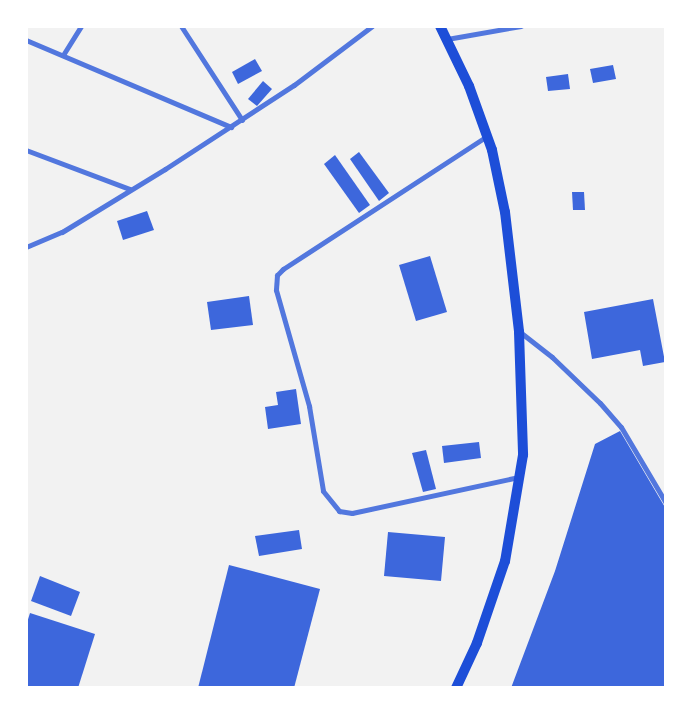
<!DOCTYPE html>
<html>
<head>
<meta charset="utf-8">
<style>
  body { margin:0 }
  #map { position:relative; width:692px; height:714px; overflow:hidden; background:#f2f2f2; font-family:Manrope,sans-serif }
  div>[style] { position:absolute }
  [style*='--x'] { left:calc(var(--x)*1px); top:calc(var(--y)*1px); width:calc(var(--w)*1px); rotate:calc(var(--a)*1deg) }
  .building>* { inset:0; background:#3d67dc }
  .minor>* { height:5px; margin:-2.5px; padding:0 2.5px; transform-origin:2.5px; border-radius:2.5px; background:#5277de }
  .secondary>* { height:10px; margin:-5px; padding:0 5px; transform-origin:5px; border-radius:5px; background:#1d4ed8 }
  span { translate:-50% -50%; white-space:nowrap; text-align:center; line-height:1.15; -webkit-text-stroke:4px #fff; paint-order:stroke }
  .frame { position:absolute; inset:0; border:28px solid #fff; pointer-events:none }
</style>
</head>
<body>
<div id="map">
  <div class="building">
    <i style="clip-path:polygon(255px 59px,262px 71px,238px 84px,232px 72px)"></i>
    <i style="clip-path:polygon(613px 65px,616px 79px,593px 83px,590px 69px)"></i>
    <i style="clip-path:polygon(568px 74px,570px 89px,548px 91px,546px 77px)"></i>
    <i style="clip-path:polygon(263px 81px,272px 89px,257px 106px,248px 99px)"></i>
    <i style="clip-path:polygon(359px 152px,389px 193px,379px 201px,350px 159px)"></i>
    <i style="clip-path:polygon(335px 155px,370px 205px,359px 213px,324px 164px)"></i>
    <i style="clip-path:polygon(572px 192px,584px 192px,585px 210px,573px 210px)"></i>
    <i style="clip-path:polygon(147px 211px,154px 230px,123px 240px,117px 221px)"></i>
    <i style="clip-path:polygon(430px 256px,447px 312px,416px 321px,399px 265px)"></i>
    <i style="clip-path:polygon(249px 296px,253px 325px,211px 330px,207px 302px)"></i>
    <i style="clip-path:polygon(653px 299px,665px 362px,643px 366px,640px 350px,592px 359px,584px 312px)"></i>
    <i style="clip-path:polygon(296px 389px,301px 424px,268px 429px,265px 407px,278px 405px,276px 392px)"></i>
    <i style="clip-path:polygon(620px 431px,666px 509px,666px 688px,511px 688px,555px 571px,595px 444px)"></i>
    <i style="clip-path:polygon(479px 442px,481px 458px,444px 463px,442px 446px)"></i>
    <i style="clip-path:polygon(426px 450px,436px 489px,423px 492px,412px 453px)"></i>
    <i style="clip-path:polygon(299px 530px,302px 549px,259px 556px,255px 536px)"></i>
    <i style="clip-path:polygon(388px 532px,445px 537px,441px 581px,384px 576px)"></i>
    <i style="clip-path:polygon(229px 565px,320px 589px,294px 688px,198px 688px)"></i>
    <i style="clip-path:polygon(40px 576px,80px 592px,71px 616px,31px 601px)"></i>
    <i style="clip-path:polygon(30px 613px,95px 634px,78px 688px,26px 688px,26px 626px)"></i>
  </div>
  <div class="minor">
    <i style="--x:181;--y:26;--w:112;--a:57"></i>
    <i style="--x:447;--y:39;--w:75;--a:-10"></i>
    <i style="--x:26;--y:40;--w:223;--a:23"></i>
    <i style="--x:63;--y:55;--w:34;--a:-58"></i>
    <i style="--x:487;--y:136;--w:244;--a:146.9"></i>
    <i style="--x:283;--y:269;--w:8;--a:135"></i>
    <i style="--x:277;--y:275;--w:15;--a:94"></i>
    <i style="--x:276;--y:290;--w:121;--a:74.1"></i>
    <i style="--x:309;--y:406;--w:86;--a:80.6"></i>
    <i style="--x:323;--y:491;--w:26;--a:51"></i>
    <i style="--x:339;--y:511;--w:13;--a:9"></i>
    <i style="--x:352;--y:513;--w:171;--a:-12.2"></i>
    <i style="--x:26;--y:150;--w:111;--a:20.6"></i>
    <i style="--x:26;--y:247;--w:39;--a:-23"></i>
    <i style="--x:62;--y:232;--w:121;--a:-31.5"></i>
    <i style="--x:165;--y:169;--w:154;--a:-33.1"></i>
    <i style="--x:294;--y:85;--w:98;--a:-37.1"></i>
    <i style="--x:520;--y:332;--w:41;--a:38"></i>
    <i style="--x:552;--y:357;--w:66;--a:43.8"></i>
    <i style="--x:600;--y:403;--w:32;--a:49"></i>
    <i style="--x:621;--y:427;--w:88;--a:59.4"></i>
  </div>
  <div class="secondary">
    <i style="--x:440;--y:26;--w:67;--a:64.2"></i>
    <i style="--x:469;--y:86;--w:68;--a:70.2"></i>
    <i style="--x:492;--y:150;--w:63;--a:78.2"></i>
    <i style="--x:505;--y:212;--w:121;--a:83.3"></i>
    <i style="--x:519;--y:332;--w:123;--a:88.1"></i>
    <i style="--x:523;--y:455;--w:108;--a:99.6"></i>
    <i style="--x:505;--y:561;--w:87;--a:108.9"></i>
    <i style="--x:477;--y:643;--w:50;--a:115"></i>
  </div>
  <div class="frame"></div>
</div>
</body>
</html>
